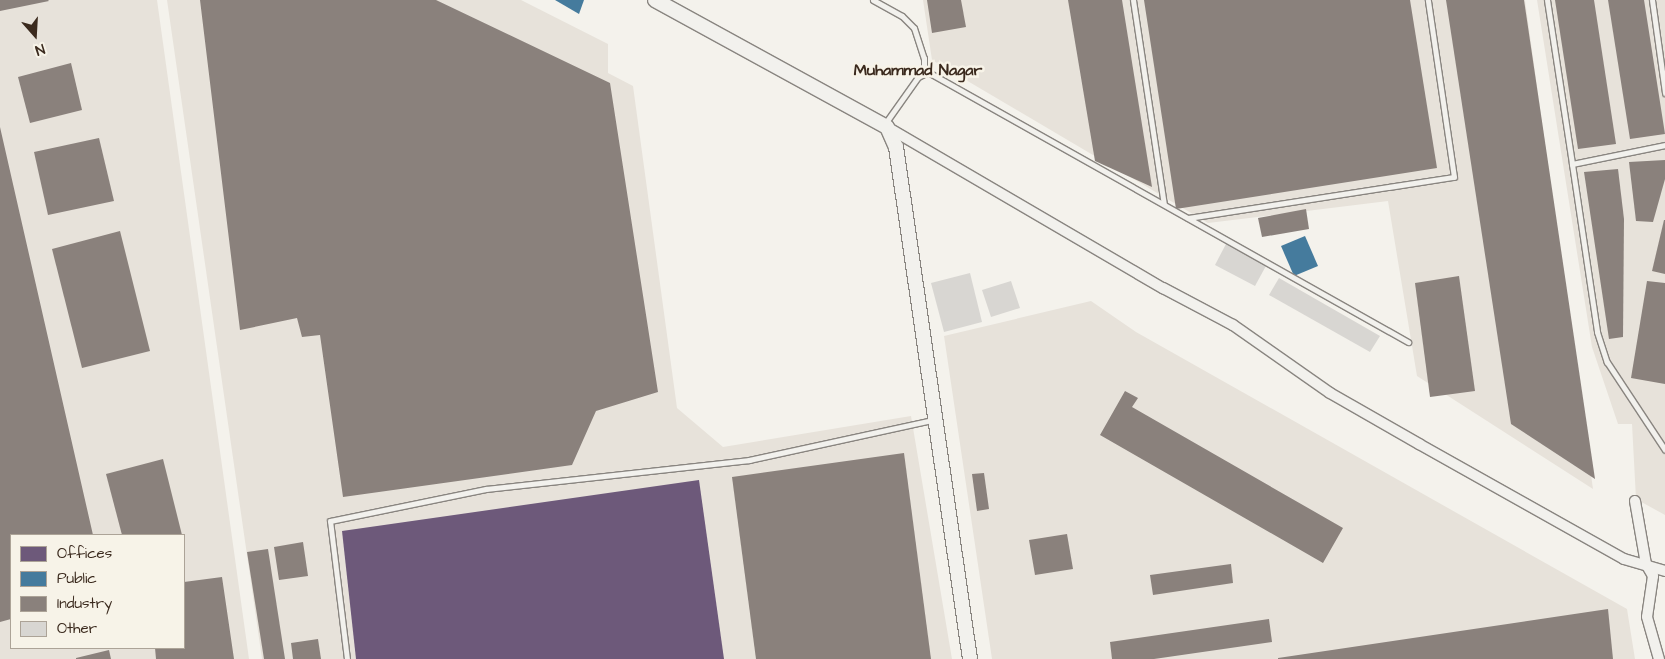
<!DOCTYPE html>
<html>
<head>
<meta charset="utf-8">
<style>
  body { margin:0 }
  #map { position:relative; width:1665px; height:659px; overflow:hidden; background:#f4f2ec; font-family:"Architects Daughter",sans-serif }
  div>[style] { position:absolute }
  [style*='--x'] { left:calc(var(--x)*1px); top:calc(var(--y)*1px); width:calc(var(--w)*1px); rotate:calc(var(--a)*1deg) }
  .built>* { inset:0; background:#e7e2da }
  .offices>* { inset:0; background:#6d597a }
  .public>* { inset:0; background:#457b9d }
  .industry>* { inset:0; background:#8a817c }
  .building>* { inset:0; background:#d8d6d2 }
  .roads { filter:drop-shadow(1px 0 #898580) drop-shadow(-1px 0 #898580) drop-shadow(0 1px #898580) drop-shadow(0 -1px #898580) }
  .lane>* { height:5px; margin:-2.5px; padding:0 2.5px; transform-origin:2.5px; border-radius:2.5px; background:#f2f1ed }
  .street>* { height:10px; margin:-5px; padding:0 5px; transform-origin:5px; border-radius:5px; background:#f2f1ed }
  .secondary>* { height:14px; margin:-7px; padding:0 7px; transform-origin:7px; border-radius:7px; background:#f2f1ed }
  span { translate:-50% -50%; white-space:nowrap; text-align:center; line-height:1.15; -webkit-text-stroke:5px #f7f3e8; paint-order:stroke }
  .neighbourhood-label { font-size:16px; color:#3b2a1e; font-weight:700 }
  .legend { position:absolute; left:10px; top:534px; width:175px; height:115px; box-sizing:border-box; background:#f7f3e8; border:1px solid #aca397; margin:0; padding:6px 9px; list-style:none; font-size:15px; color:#3b2a1e }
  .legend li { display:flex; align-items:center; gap:10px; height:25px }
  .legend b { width:25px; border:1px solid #aca397 }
  .north { position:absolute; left:10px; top:10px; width:50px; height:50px; -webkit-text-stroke:4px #f7f3e8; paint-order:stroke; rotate:161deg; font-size:14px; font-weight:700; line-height:20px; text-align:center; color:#3b2a1e }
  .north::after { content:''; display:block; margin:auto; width:18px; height:22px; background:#3b2a1e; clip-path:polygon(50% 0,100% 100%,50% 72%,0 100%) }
</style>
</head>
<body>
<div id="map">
  <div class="built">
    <i style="clip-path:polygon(evenodd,0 0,157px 0,249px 659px,0 659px,0 0,11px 535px,184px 535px,184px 648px,11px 648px,11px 535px)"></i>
    <i style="clip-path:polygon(167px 0,521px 0,608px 44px,608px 73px,633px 86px,677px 408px,723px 447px,911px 416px,952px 659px,262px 659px)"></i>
    <i style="clip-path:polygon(923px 0,1525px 0,1593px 489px,1417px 376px,1388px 201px,1208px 223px,932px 60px)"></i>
    <i style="clip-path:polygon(1537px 0,1665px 0,1665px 515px,1636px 499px,1632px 424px,1618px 424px,1592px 347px)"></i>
    <i style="clip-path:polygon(1091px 301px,1136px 332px,1627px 609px,1635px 659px,992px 659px,944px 336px)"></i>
  </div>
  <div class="offices">
    <i style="clip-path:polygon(699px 480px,724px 659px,356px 659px,342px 531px)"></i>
  </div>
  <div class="public">
    <i style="clip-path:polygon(555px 0,584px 0,579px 14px)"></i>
    <i style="clip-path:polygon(1305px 236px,1318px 266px,1294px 276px,1281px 246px)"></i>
  </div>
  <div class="industry">
    <i style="clip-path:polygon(0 0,48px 0,49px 1px,0 11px)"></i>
    <i style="clip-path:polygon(200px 0,436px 0,610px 83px,658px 392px,596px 411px,572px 465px,343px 497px,320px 335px,302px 337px,297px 318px,240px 330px)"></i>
    <i style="clip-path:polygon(927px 0,961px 0,966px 27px,932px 33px)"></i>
    <i style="clip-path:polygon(1068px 0,1122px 0,1152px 187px,1095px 161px)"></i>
    <i style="clip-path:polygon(1144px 0,1410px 0,1437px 168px,1176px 209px)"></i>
    <i style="clip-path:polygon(1446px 0,1524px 0,1595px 479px,1511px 424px)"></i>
    <i style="clip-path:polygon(1555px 0,1594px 0,1616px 144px,1578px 149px)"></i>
    <i style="clip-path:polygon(1608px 0,1644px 0,1665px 134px,1630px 139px)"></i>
    <i style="clip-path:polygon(71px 63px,82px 110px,30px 123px,18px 77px)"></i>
    <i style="clip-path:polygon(0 127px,93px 535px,11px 535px,11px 619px,0 622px)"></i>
    <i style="clip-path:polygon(99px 138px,114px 201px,48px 215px,34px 152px)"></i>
    <i style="clip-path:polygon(1665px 160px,1665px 179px,1653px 222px,1636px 221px,1629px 162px)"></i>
    <i style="clip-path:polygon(1618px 169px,1624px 219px,1623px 337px,1609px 339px,1584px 172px)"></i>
    <i style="clip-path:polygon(1306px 209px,1309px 229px,1262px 237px,1258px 218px)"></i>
    <i style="clip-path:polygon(1664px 220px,1665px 220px,1665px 274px,1652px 271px)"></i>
    <i style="clip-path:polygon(120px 231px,150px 351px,82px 368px,52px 249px)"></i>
    <i style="clip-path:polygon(1459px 276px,1475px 391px,1430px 397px,1415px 283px)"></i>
    <i style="clip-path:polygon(1647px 281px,1665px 283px,1665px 384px,1631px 378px)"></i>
    <i style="clip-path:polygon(1125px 391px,1138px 398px,1132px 407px,1343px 528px,1323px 563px,1100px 435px)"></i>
    <i style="clip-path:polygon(904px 453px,931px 659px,756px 659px,732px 477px)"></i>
    <i style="clip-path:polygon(163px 459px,182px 535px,122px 535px,106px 474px)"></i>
    <i style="clip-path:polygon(984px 473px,989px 509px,977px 511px,972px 474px)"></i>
    <i style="clip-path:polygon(1067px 534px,1073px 569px,1035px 575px,1029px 540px)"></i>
    <i style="clip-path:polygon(303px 542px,308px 576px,279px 580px,274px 547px)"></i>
    <i style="clip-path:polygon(268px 549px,285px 659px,264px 659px,247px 552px)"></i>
    <i style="clip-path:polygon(1231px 564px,1233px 583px,1153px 595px,1150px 575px)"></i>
    <i style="clip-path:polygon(222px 577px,234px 659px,156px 659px,155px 648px,184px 648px,184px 582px)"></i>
    <i style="clip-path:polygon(1608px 609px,1613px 659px,1278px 659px,1278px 658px)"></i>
    <i style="clip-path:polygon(1269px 619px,1272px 642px,1154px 659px,1112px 659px,1110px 642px)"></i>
    <i style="clip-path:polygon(318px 639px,321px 659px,293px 659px,291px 643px)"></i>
    <i style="clip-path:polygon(109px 650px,111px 659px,76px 659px,76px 658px)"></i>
  </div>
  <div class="building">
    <i style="clip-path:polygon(1227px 242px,1267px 264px,1255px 286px,1215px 265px)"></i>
    <i style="clip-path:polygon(970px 273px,982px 322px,944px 332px,931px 283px)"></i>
    <i style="clip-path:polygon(1279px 278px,1380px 336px,1370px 352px,1269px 295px)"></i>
    <i style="clip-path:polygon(1011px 281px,1020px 308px,991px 317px,982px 290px)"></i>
  </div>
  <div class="roads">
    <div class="lane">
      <i style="--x:873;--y:0;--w:33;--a:29"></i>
      <i style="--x:902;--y:16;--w:17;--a:45"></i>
      <i style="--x:914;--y:28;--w:32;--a:72"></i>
      <i style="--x:924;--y:58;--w:16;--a:90"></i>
      <i style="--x:1133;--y:0;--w:206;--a:81.4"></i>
      <i style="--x:1547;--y:0;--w:166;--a:81.3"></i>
      <i style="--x:1572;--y:164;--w:95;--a:-11.5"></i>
      <i style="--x:1652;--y:0;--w:94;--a:82"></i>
      <i style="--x:884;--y:125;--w:59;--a:-54.7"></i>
      <i style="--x:918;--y:77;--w:11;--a:-27"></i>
      <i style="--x:928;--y:72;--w:551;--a:29.36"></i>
      <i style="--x:1572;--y:164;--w:170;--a:81.5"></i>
      <i style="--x:1597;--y:332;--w:32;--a:72"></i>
      <i style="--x:1607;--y:362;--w:105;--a:56.6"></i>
      <i style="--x:1188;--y:218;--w:269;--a:-8.8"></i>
      <i style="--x:1454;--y:177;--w:179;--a:-98.4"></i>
      <i style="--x:347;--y:659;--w:139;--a:-97"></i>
      <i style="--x:330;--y:521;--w:159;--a:-11.6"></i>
      <i style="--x:486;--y:489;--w:265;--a:-6.3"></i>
      <i style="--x:749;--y:460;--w:188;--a:-12.3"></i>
    </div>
    <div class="street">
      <i style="--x:887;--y:127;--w:320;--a:30.3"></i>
      <i style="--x:1163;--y:288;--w:79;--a:27.9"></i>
      <i style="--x:1233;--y:325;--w:118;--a:35"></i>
      <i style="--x:1330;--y:393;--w:103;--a:29.8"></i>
      <i style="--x:1419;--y:444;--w:235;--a:29.3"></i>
      <i style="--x:1624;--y:559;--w:43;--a:16.3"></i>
      <i style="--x:1635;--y:501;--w:64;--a:80.1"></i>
      <i style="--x:1646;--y:564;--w:14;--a:60"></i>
      <i style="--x:1653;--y:576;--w:41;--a:98.3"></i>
      <i style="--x:1647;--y:617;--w:44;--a:74.1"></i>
    </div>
    <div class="secondary">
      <i style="--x:655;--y:0;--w:264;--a:28.7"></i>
      <i style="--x:887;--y:127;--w:22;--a:66"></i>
      <i style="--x:896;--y:147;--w:517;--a:81.78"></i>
    </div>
  </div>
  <div class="neighbourhood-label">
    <span style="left:918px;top:70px">Muhammad Nagar</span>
  </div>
  <ul class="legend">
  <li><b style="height:14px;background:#6d597a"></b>Offices</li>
  <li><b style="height:14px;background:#457b9d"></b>Public</li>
  <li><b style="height:14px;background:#8a817c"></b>Industry</li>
  <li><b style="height:14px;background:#d8d6d2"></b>Other</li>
  </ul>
  <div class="north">N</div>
</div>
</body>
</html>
